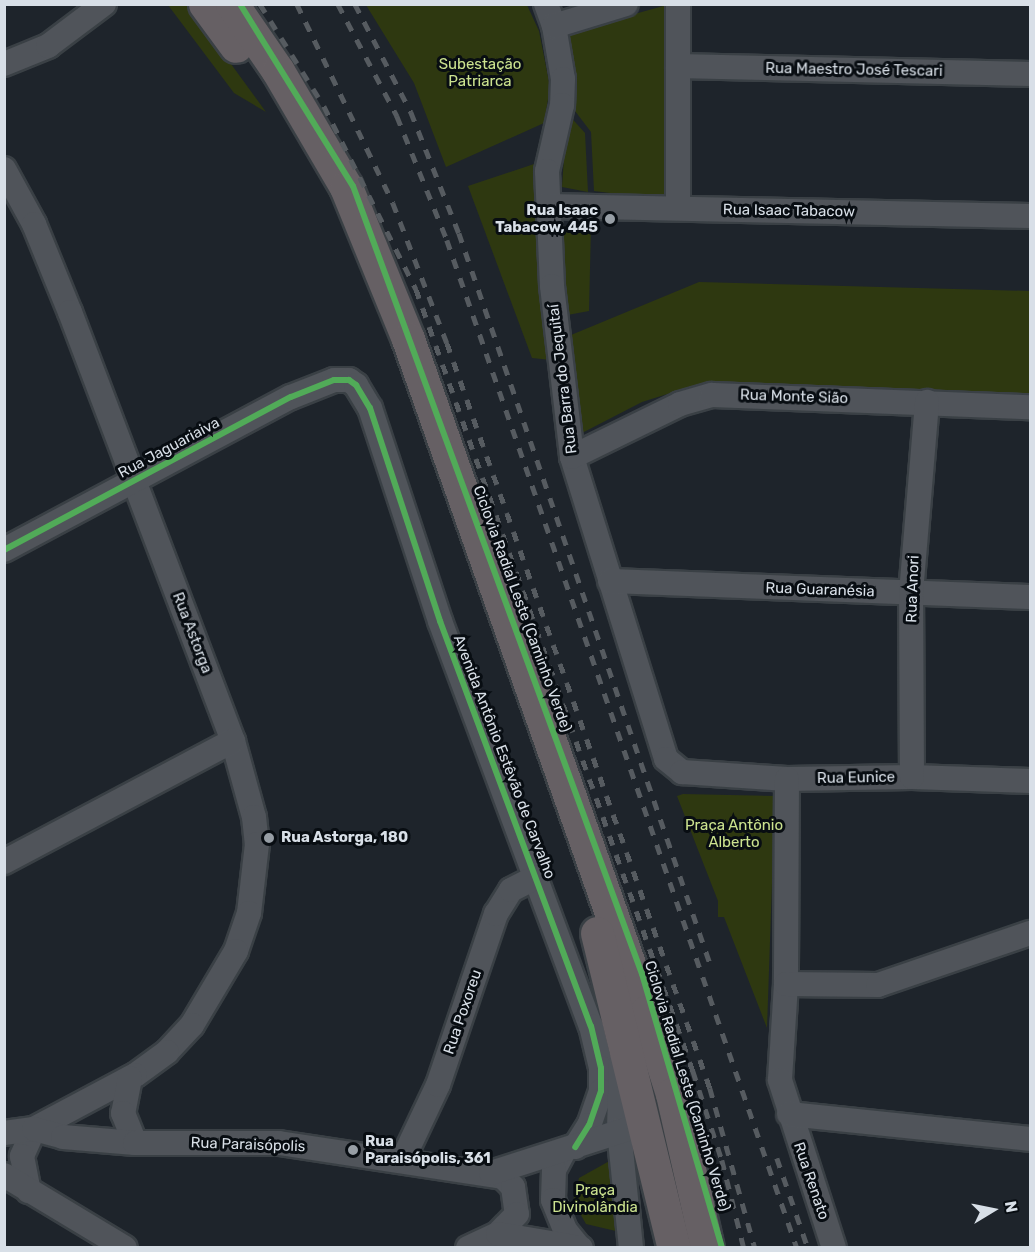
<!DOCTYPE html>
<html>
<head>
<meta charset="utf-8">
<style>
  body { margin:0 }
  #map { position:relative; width:1035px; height:1252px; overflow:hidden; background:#1e242b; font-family:Rubik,sans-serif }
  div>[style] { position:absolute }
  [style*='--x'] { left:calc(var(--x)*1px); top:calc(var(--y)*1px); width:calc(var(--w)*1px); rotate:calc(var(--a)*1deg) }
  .green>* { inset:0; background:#2e3810 }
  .roads { filter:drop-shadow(2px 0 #3a4045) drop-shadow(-2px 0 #3a4045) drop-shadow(0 2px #3a4045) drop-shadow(0 -2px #3a4045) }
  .minor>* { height:24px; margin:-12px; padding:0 12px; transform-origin:12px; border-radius:12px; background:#50545a }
  .highway>* { height:33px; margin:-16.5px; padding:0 16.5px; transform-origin:16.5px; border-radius:16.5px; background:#666064 }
  .rail>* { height:4.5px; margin-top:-2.25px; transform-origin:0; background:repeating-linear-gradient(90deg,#565b60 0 10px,transparent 0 20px) }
  .cycleway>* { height:6px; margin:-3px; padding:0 3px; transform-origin:3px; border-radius:3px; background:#51ab58 }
  .dots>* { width:16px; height:16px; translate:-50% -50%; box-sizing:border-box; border:3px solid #080d12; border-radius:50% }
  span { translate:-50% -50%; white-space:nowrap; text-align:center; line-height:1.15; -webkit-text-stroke:6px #080d12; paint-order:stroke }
  .park-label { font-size:15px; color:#cce38f }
  .street-label { font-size:15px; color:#d8dfe7 }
  .poi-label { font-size:15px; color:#d8dfe7; font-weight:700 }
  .right { translate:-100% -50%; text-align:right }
  .left { translate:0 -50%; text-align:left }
  .frame { position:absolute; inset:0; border:6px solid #d8dfe7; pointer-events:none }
  .north { position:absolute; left:963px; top:1180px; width:60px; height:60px; -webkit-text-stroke:4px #080d12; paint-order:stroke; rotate:80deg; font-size:16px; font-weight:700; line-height:24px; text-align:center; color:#d8dfe7 }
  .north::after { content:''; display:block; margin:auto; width:21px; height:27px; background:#d8dfe7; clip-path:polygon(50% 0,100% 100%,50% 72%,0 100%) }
</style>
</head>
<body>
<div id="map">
  <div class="green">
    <i style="clip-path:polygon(168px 5px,188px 5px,266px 112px,234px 93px)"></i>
    <i style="clip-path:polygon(366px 5px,527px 5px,539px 31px,550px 87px,544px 123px,446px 167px,414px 83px)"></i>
    <i style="clip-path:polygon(667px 5px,668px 200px,594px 191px,591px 132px,575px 111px,566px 33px)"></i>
    <i style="clip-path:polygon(567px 113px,585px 133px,588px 192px,562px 187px)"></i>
    <i style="clip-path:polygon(534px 164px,537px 187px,551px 360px,532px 358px,468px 186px)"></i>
    <i style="clip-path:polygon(591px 226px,589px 311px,562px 316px,559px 227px)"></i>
    <i style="clip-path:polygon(699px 282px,1030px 291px,1030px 397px,745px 383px,696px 385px,642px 402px,582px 433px,571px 335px)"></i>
    <i style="clip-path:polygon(683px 794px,775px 796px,767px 1028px,724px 917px,718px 917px,718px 901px,677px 796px)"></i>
    <i style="clip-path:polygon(613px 1159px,620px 1232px,586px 1224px,573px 1201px,579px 1178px)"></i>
  </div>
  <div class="roads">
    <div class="minor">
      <i style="--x:546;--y:4;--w:23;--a:70"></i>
      <i style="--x:554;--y:26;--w:54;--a:80.4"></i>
      <i style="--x:563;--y:79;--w:26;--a:92"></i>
      <i style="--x:562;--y:105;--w:68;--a:102.8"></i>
      <i style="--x:547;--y:171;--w:115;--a:87.5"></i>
      <i style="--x:552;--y:286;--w:172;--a:83.3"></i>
      <i style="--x:572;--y:457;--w:316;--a:72.7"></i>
      <i style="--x:666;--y:759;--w:21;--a:39"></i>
      <i style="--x:682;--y:772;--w:105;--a:3.8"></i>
      <i style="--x:787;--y:779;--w:125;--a:-0.9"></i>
      <i style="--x:912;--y:777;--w:118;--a:1.9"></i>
      <i style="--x:554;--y:26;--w:75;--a:-17"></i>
      <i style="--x:4;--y:64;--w:48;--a:-22.2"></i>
      <i style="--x:48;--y:46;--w:70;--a:-36.9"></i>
      <i style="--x:678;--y:66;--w:352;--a:1.3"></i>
      <i style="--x:4;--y:169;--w:63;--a:61.4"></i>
      <i style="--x:34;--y:224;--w:95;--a:67.8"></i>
      <i style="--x:70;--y:312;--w:459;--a:69.2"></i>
      <i style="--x:233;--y:741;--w:79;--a:74.6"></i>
      <i style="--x:254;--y:817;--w:27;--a:84"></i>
      <i style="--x:257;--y:844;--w:69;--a:96.6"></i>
      <i style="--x:249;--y:913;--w:40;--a:108.9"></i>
      <i style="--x:236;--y:951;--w:86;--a:120.7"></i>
      <i style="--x:192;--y:1025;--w:37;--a:133"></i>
      <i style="--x:167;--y:1052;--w:39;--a:144"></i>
      <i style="--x:135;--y:1075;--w:115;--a:151.9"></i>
      <i style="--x:34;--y:1129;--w:30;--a:114"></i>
      <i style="--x:22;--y:1156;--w:36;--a:79"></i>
      <i style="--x:548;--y:206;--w:482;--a:1.2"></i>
      <i style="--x:678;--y:208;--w:204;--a:-90"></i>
      <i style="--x:572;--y:457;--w:120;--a:-26.1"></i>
      <i style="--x:680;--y:404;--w:33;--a:-16"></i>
      <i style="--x:712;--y:395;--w:318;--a:2.2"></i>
      <i style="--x:4;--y:550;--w:325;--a:-28.1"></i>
      <i style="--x:291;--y:397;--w:46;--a:-21.6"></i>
      <i style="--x:334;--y:380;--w:15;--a:0"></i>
      <i style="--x:349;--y:380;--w:9;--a:36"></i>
      <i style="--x:356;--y:385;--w:27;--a:59"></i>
      <i style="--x:370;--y:408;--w:224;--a:71.8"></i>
      <i style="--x:440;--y:621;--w:432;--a:69.6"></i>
      <i style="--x:591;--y:1026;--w:43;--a:76.6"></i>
      <i style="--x:601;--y:1068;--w:23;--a:90"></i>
      <i style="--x:601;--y:1091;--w:36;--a:109"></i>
      <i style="--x:589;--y:1125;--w:26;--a:122"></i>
      <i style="--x:610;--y:581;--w:420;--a:2.2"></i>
      <i style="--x:912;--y:777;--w:184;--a:-90.3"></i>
      <i style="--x:911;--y:593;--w:192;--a:-85.2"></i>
      <i style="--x:787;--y:779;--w:205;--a:90.3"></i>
      <i style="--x:786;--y:984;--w:96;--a:93.6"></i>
      <i style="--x:780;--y:1080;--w:176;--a:72.2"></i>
      <i style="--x:4;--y:862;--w:259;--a:-27.9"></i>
      <i style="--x:786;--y:984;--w:92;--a:0.6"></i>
      <i style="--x:878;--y:985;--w:161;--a:-18.9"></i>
      <i style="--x:621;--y:1061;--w:69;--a:91.7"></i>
      <i style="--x:619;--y:1130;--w:119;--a:84.2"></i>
      <i style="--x:130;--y:1078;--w:36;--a:101"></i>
      <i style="--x:123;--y:1113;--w:32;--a:68"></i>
      <i style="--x:789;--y:1114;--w:242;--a:5.9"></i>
      <i style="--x:4;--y:1133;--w:30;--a:-8"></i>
      <i style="--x:34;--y:1129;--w:30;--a:15"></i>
      <i style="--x:63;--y:1137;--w:72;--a:4.8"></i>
      <i style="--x:135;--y:1143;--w:144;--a:0"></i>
      <i style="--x:279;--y:1143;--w:227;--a:8.6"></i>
      <i style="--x:503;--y:1177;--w:14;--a:45"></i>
      <i style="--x:513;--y:1187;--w:27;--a:82"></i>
      <i style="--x:517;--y:1214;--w:28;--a:134"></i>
      <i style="--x:498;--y:1234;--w:33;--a:155"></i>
      <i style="--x:564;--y:1151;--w:21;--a:118"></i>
      <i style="--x:554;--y:1170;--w:30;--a:92"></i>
      <i style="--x:553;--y:1200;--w:32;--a:68"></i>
      <i style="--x:565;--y:1230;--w:22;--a:51"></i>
      <i style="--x:402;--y:1161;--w:84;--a:-64.7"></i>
      <i style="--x:438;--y:1085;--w:181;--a:-71.3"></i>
      <i style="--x:496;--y:914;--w:28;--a:-58"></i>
      <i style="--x:511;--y:890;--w:28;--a:-27"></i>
      <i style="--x:491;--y:1173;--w:150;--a:-17.8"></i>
      <i style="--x:4;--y:1175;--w:141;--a:31.1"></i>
      <i style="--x:498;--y:1234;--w:84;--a:9.6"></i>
    </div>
    <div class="highway">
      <i style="--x:205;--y:4;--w:52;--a:53.6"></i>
      <i style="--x:232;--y:4;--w:81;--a:55.5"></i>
      <i style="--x:278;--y:71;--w:134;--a:59.6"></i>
      <i style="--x:346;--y:187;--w:164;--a:67.8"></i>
      <i style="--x:408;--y:339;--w:714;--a:70.52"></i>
      <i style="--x:646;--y:1012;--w:86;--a:72.4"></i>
      <i style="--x:672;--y:1094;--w:158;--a:77.2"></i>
      <i style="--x:597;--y:933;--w:324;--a:76.3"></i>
    </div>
  </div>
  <div class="rail">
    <i style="--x:260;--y:4;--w:120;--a:57.9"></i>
    <i style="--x:324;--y:106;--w:205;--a:63.3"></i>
    <i style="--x:416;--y:289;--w:830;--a:70.49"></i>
    <i style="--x:693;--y:1071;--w:94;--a:72"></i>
    <i style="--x:722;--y:1160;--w:91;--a:76"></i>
    <i style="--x:297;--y:4;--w:221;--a:64.2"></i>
    <i style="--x:393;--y:203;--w:150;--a:68.9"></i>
    <i style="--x:447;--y:343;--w:790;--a:70.56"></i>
    <i style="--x:710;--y:1088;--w:166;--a:74.3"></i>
    <i style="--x:338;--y:4;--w:127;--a:62.2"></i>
    <i style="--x:397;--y:116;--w:134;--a:68"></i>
    <i style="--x:447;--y:240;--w:1067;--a:70.85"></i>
    <i style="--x:355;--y:4;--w:122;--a:62.6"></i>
    <i style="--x:411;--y:112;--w:130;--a:68.4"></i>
    <i style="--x:459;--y:233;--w:772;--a:71.03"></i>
    <i style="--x:777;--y:1158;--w:95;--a:71"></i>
  </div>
  <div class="cycleway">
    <i style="--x:240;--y:4;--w:214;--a:58.2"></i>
    <i style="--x:353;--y:186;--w:839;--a:69.86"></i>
    <i style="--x:642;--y:974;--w:285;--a:73.7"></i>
    <i style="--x:4;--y:550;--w:325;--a:-28.1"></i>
    <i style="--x:291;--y:397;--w:46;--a:-21.6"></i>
    <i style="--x:334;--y:380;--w:15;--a:0"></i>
    <i style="--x:349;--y:380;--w:9;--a:36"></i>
    <i style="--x:356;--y:385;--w:27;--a:59"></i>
    <i style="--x:370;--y:408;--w:224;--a:71.8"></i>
    <i style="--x:440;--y:621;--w:432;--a:69.6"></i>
    <i style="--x:591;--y:1026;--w:43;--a:76.6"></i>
    <i style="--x:601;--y:1068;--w:23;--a:90"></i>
    <i style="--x:601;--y:1091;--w:36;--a:109"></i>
    <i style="--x:589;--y:1125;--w:26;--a:122"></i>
  </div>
  <div class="dots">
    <i style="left:610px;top:219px;background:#979ea5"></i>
    <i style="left:269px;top:838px;background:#979ea5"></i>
    <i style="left:353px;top:1150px;background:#979ea5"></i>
  </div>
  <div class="park-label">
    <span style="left:480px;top:73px">Subestação<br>Patriarca</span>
    <span style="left:734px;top:834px">Praça Antônio<br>Alberto</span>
    <span style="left:595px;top:1199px">Praça<br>Divinolândia</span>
  </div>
  <div class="street-label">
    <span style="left:854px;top:70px;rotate:1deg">Rua Maestro José Tescari</span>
    <span style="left:789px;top:211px;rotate:1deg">Rua Isaac Tabacow</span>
    <span style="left:563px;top:379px;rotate:-97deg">Rua Barra do Jequitaí</span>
    <span style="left:794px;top:397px;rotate:2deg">Rua Monte Sião</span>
    <span style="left:169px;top:448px;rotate:-28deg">Rua Jaguariaiva</span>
    <span style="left:913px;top:589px;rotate:-88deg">Rua Anori</span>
    <span style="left:820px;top:590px;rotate:2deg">Rua Guaranésia</span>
    <span style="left:522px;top:609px;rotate:70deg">Ciclovia Radial Leste (Caminho Verde)</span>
    <span style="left:192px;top:633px;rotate:69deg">Rua Astorga</span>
    <span style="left:504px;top:757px;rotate:69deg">Avenida Antônio Estêvão de Carvalho</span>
    <span style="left:856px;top:778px;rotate:-1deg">Rua Eunice</span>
    <span style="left:463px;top:1012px;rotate:-71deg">Rua Poxoreu</span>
    <span style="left:687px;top:1086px;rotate:73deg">Ciclovia Radial Leste (Caminho Verde)</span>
    <span style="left:248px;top:1145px;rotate:2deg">Rua Paraisópolis</span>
    <span style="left:811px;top:1181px;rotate:71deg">Rua Renato</span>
  </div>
  <div class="poi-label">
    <span class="right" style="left:598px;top:219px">Rua Isaac<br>Tabacow, 445</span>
    <span class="left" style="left:281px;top:838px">Rua Astorga, 180</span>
    <span class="left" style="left:365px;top:1150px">Rua<br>Paraisópolis, 361</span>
  </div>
  <div class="frame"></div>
  <div class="north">N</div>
</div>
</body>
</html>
